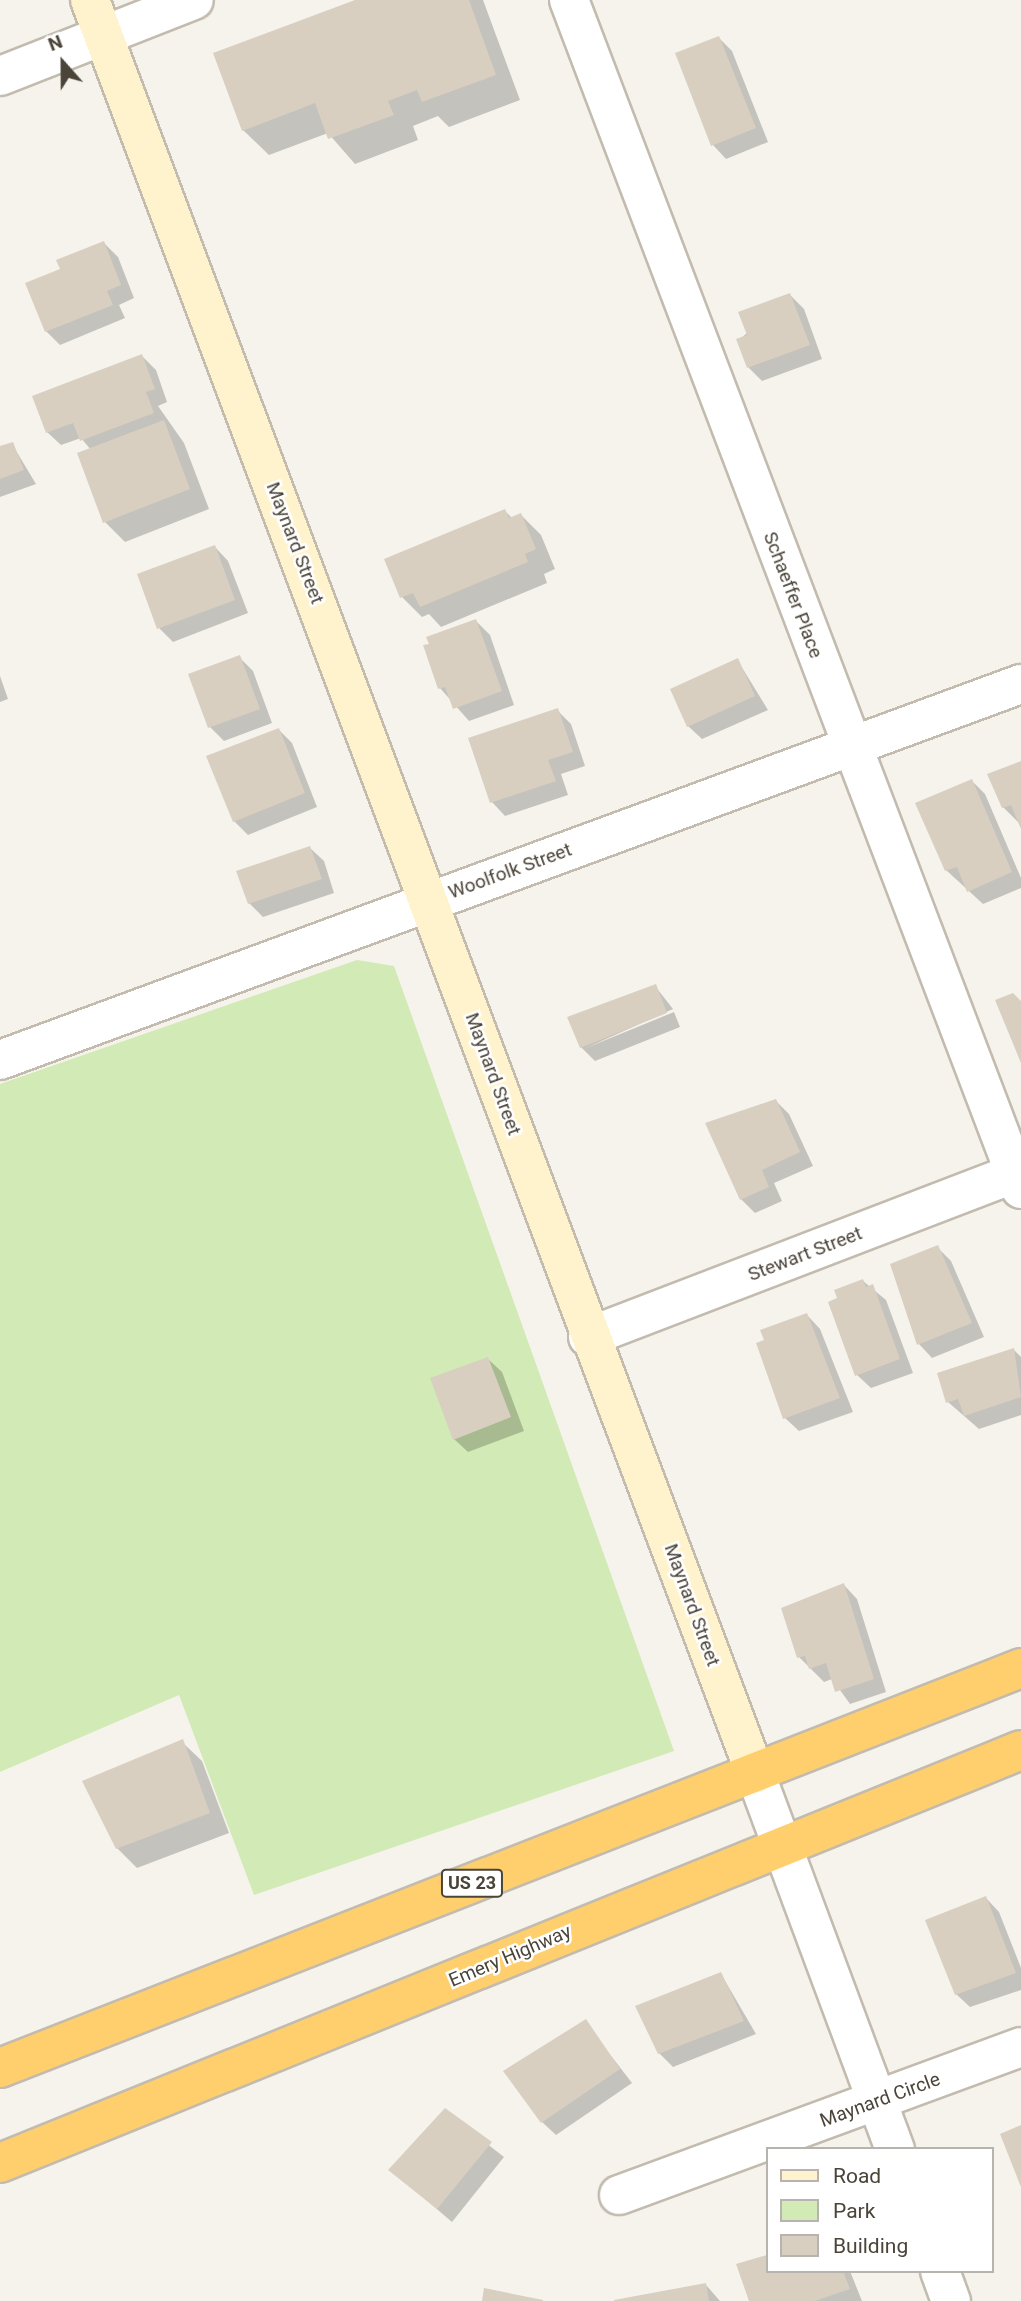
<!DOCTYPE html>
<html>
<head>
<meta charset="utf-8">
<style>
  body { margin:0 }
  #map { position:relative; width:1021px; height:2301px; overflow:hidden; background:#f6f3ec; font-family:Roboto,sans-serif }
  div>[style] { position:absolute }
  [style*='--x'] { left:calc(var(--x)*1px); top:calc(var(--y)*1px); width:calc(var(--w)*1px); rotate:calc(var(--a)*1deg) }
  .green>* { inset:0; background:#d2eab5 }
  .shadow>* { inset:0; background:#0003 }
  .building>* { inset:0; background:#d8cfc1 }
  .roads { filter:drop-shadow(2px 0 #c2bbae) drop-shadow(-2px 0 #c2bbae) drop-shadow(0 2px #c2bbae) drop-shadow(0 -2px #c2bbae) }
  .street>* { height:38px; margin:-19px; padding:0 19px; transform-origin:19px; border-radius:19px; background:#fff }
  .secondary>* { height:38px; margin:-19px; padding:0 19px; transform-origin:19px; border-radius:19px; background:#fff3cd }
  .highway>* { height:38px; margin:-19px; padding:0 19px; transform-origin:19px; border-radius:19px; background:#ffcf6e }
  span { translate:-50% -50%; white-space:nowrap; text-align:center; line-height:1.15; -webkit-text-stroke:5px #fff; paint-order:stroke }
  .shield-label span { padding:2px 5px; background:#fff; border:2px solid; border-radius:5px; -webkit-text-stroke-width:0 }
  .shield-label { font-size:18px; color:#4b4439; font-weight:700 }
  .street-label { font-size:19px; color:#4b4439 }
  .legend { position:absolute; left:766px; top:2147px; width:228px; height:126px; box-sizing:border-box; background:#fff; border:2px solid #b7b4b0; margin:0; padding:9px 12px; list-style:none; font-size:21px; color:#4b4439 }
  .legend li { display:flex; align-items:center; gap:14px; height:35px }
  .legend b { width:35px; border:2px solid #b7b4b0 }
  .north { position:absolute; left:28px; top:28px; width:70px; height:70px; -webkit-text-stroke:5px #fff; paint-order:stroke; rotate:339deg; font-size:19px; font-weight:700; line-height:28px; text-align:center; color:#4b4439 }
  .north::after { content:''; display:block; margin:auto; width:24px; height:32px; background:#4b4439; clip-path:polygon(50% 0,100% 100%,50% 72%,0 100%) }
</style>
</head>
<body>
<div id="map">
  <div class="green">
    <i style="clip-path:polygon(357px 960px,394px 966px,674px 1751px,254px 1895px,179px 1695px,0 1772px,0 1084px)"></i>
  </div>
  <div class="shadow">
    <i style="clip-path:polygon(360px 0,483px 0,520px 100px,449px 127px,438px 116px,413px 126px,418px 140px,355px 164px,328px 133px,269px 155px,243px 130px)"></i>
    <i style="clip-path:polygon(719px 38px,732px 51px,768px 142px,726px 159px,713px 145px)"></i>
    <i style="clip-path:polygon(104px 243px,118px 257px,134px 298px,119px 305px,125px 318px,60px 345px,46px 331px,62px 270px)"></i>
    <i style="clip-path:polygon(790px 295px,804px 309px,822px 359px,762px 381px,749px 368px,739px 340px)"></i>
    <i style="clip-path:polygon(142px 356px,156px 370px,167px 402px,158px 406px,184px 443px,209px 509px,125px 542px,105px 522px,91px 450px,81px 438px,61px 445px,47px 432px)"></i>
    <i style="clip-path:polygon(12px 444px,36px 484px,0 497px,0 448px)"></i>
    <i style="clip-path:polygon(505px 511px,513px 519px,521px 515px,541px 535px,555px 569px,544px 574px,547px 583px,441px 627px,429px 614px,422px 617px,402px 597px)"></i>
    <i style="clip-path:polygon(215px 547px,228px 561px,248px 613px,173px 642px,159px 628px)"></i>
    <i style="clip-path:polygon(476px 621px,490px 635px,514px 705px,469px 721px,440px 688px)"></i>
    <i style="clip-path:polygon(239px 657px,253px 671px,272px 723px,224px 741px,210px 727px,191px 675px)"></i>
    <i style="clip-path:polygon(738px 661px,768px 710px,702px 739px,688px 726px)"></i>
    <i style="clip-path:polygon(0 676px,8px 699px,0 702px)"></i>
    <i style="clip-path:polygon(557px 710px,571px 724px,585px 766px,561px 774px,568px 795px,505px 816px,492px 802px)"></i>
    <i style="clip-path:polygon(279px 730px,292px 743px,317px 807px,248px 835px,234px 821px)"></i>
    <i style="clip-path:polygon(1021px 763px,1021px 825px,1003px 807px)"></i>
    <i style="clip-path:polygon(972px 781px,985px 794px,1021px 878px,1021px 888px,983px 904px,946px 870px)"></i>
    <i style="clip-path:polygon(310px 848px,324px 861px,334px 893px,263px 917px,249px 903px)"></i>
    <i style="clip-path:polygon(655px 986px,673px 1009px,586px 1048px,674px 1012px,680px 1027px,595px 1061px,581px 1047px)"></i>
    <i style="clip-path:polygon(776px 1101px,789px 1114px,813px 1166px,774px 1183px,782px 1201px,755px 1213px,741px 1199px,707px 1124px)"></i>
    <i style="clip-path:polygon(937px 1247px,951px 1261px,984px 1337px,932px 1358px,919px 1344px)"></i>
    <i style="clip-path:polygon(863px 1281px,886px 1300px,913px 1373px,871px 1388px,857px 1375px)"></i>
    <i style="clip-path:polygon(807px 1315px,820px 1329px,853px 1412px,799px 1431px,785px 1418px)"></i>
    <i style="clip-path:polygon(1014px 1350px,1021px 1357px,1021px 1415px,979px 1429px,948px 1402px)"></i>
    <i style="clip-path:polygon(488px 1359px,502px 1372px,524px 1431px,468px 1452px,454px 1439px)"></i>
    <i style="clip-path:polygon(844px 1585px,857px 1599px,886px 1692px,850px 1704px,832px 1679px,824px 1682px,799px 1657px)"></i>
    <i style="clip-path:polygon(182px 1742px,202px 1761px,229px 1833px,137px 1868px,117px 1848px)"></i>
    <i style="clip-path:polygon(986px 1898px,999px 1912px,1021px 1968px,1021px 1990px,970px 2007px,956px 1994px)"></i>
    <i style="clip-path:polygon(721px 1974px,756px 2034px,673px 2067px,659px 2053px)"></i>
    <i style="clip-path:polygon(585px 2022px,632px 2083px,556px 2135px,542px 2122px)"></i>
    <i style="clip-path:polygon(445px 2111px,504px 2157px,452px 2222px,391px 2170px)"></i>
    <i style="clip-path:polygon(767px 2256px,767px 2271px,850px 2271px,862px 2301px,751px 2301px,739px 2265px)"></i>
    <i style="clip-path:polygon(706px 2285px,720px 2301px,617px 2301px)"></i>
  </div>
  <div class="building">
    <i style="clip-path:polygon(355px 0,469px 0,496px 75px,422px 102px,417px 90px,388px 101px,394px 115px,328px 139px,315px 103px,242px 131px,213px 53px)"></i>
    <i style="clip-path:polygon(719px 36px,756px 128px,711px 146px,675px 53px)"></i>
    <i style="clip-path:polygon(104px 241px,121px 285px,107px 291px,113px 305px,45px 332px,25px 283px,60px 269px,56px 260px)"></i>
    <i style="clip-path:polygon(790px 293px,810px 345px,747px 368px,736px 339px,747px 335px,738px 312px)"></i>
    <i style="clip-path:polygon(142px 354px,155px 389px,146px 392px,154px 413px,80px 441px,73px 423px,46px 433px,32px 396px)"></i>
    <i style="clip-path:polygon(164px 420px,190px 489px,103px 523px,77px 453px)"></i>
    <i style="clip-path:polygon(13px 442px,24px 470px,0 479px,0 446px)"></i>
    <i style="clip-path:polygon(505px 509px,509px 518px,521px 513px,536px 549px,525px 554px,528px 562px,420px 607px,413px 593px,400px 598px,384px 559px)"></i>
    <i style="clip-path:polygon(215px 545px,235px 600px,157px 629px,137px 574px)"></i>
    <i style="clip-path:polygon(476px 619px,502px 691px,453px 709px,445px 687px,438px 689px,423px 645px,429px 644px,426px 637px)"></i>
    <i style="clip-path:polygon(240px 655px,260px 709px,208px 728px,188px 674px)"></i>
    <i style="clip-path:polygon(738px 658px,755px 696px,687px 727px,670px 689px)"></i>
    <i style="clip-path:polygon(558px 708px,573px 752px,548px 760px,556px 781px,490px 803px,468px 738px)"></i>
    <i style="clip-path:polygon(279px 728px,305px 793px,233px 822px,206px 756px)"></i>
    <i style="clip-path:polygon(1021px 761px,1021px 829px,1011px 805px,1002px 808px,987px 774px)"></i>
    <i style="clip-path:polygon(972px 779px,1012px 872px,967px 892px,957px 867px,945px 871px,915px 803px)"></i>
    <i style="clip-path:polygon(310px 846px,322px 879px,248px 904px,236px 871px)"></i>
    <i style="clip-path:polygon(656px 984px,667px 1013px,580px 1048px,567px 1017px)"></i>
    <i style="clip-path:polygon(1013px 993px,1021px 1001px,1021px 1063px,995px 1000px)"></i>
    <i style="clip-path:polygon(776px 1099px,800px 1152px,762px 1170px,769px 1187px,740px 1200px,705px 1123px)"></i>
    <i style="clip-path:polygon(938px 1245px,972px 1323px,917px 1345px,890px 1264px)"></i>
    <i style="clip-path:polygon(863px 1279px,866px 1287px,873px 1284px,900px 1359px,855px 1376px,828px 1302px,837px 1298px,834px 1290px)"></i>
    <i style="clip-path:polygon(807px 1313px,840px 1398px,783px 1419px,756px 1343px,764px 1340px,760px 1330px)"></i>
    <i style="clip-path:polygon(1014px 1348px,1021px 1397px,964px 1416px,958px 1399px,946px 1403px,937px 1373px)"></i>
    <i style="clip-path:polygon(488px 1357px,511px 1417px,453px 1440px,430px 1378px)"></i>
    <i style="clip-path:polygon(844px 1583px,874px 1679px,835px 1692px,826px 1663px,809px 1669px,805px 1656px,797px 1658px,781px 1608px)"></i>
    <i style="clip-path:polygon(183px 1739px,210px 1813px,116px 1849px,82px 1781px)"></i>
    <i style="clip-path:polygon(986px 1896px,1016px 1973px,955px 1995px,925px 1920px)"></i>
    <i style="clip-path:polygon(721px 1972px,744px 2021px,658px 2054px,635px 2006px)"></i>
    <i style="clip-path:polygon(586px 2019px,620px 2069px,541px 2123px,503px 2071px)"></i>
    <i style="clip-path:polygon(445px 2108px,492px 2142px,437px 2209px,388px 2170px)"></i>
    <i style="clip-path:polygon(1021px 2125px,1021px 2187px,1000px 2134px)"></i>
    <i style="clip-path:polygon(767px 2255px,767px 2271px,843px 2271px,850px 2289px,815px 2301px,749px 2301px,736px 2264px)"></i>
    <i style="clip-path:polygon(706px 2283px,709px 2301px,614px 2301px,614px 2300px)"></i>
    <i style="clip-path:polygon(484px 2288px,543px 2300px,543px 2301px,482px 2301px)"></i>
  </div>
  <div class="roads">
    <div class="street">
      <i style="--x:569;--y:0;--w:1272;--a:69.19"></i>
      <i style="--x:0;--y:76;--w:208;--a:-21.4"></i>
      <i style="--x:0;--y:1060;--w:1088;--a:-20.22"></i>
      <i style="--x:588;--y:1337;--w:464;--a:-21"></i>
      <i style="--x:755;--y:1773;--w:401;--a:69.6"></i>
      <i style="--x:619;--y:2195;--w:428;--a:-20.2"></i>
      <i style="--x:940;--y:2271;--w:32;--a:70"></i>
    </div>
    <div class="secondary">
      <i style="--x:90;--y:0;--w:1894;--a:69.44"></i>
    </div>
    <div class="highway">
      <i style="--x:0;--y:2068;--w:1097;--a:-21.39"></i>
      <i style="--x:0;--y:2163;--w:1101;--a:-22.02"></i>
    </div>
  </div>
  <div class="shield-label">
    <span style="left:472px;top:1883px">US 23</span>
  </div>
  <div class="street-label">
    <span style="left:295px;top:543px;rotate:69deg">Maynard Street</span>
    <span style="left:793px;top:595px;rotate:69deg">Schaeffer Place</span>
    <span style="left:510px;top:871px;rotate:-20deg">Woolfolk Street</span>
    <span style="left:493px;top:1074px;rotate:70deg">Maynard Street</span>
    <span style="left:805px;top:1254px;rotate:-21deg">Stewart Street</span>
    <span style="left:692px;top:1605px;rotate:70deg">Maynard Street</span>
    <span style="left:510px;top:1956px;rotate:-23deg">Emery Highway</span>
    <span style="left:880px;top:2100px;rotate:-20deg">Maynard Circle</span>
  </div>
  <ul class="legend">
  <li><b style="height:9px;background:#fff3cd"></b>Road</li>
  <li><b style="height:19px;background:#d2eab5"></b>Park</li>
  <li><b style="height:19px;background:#d8cfc1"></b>Building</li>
  </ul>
  <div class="north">N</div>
</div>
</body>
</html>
